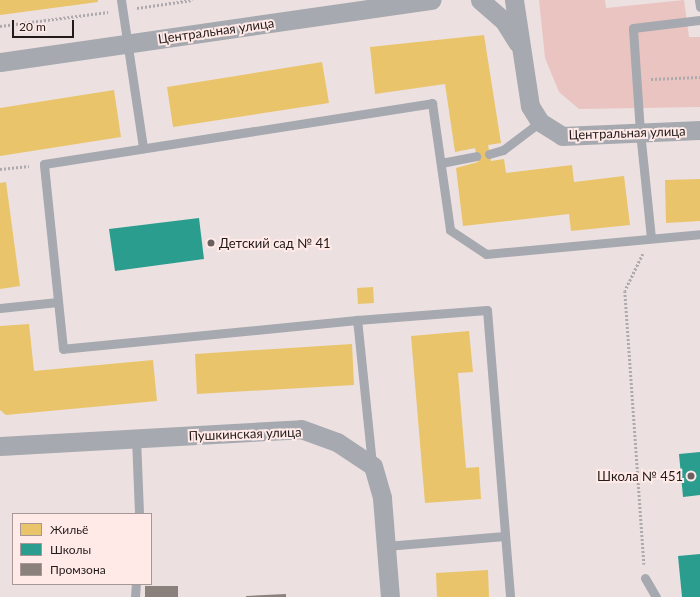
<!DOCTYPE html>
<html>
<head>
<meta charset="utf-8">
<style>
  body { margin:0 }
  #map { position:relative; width:700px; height:597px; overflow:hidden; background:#ece1e0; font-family:Lato,sans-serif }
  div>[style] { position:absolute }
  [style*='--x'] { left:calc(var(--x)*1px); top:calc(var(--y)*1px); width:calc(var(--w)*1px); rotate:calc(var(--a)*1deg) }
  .green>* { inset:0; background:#eac4c1 }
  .homes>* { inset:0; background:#e9c46a }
  .schools>* { inset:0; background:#2a9d8f }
  .industry>* { inset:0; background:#8a817c }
  .path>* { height:2.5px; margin-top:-1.25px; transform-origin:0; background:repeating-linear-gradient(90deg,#acaaac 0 2px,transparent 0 4px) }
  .lane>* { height:9px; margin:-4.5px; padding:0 4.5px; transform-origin:4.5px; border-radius:4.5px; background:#a6a9af }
  .street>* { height:19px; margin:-9.5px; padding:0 9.5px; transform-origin:9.5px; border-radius:9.5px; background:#a6a9af }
  .dots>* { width:11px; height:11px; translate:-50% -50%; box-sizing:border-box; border:2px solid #ffeae8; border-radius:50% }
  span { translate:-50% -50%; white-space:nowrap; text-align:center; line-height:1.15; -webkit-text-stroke:4px #ffeae8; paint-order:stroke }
  .street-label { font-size:13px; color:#221b1a }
  .poi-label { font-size:13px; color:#221b1a }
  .left { translate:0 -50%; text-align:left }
  .right { translate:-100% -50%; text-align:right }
  .legend { position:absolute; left:12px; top:513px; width:140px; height:72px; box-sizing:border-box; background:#ffeae8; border:1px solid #a79796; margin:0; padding:5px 7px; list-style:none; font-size:12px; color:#221b1a }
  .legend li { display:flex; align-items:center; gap:8px; height:20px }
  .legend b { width:20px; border:1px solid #a79796 }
  .scale { position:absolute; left:12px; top:20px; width:62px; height:18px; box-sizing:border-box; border:2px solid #221b1a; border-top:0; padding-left:5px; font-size:12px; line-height:14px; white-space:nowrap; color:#221b1a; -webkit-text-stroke:3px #ffeae8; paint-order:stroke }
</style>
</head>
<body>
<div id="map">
  <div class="green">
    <i style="clip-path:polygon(539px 0,605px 0,606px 8px,684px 0,689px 37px,700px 37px,700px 107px,579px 109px,559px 92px,545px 58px)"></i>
  </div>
  <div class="homes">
    <i style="clip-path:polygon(0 0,98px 0,98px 2px,0 15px)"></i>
    <i style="clip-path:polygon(484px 35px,501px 143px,488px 145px,491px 161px,504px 159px,506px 173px,572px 165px,574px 182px,624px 176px,630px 225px,571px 231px,569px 214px,463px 226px,456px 168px,478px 162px,475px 148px,455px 152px,445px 84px,375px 94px,370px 47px)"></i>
    <i style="clip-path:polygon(322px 62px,329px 103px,173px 127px,167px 87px)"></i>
    <i style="clip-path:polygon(114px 90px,121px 137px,0 156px,0 108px)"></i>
    <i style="clip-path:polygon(700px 179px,700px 221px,666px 223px,665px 180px)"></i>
    <i style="clip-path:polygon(6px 182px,20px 286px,0 289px,0 183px)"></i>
    <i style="clip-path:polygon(373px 287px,374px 303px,358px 304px,357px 288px)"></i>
    <i style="clip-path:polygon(29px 324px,34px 371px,153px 360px,157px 401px,6px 415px,0 410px,0 326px)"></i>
    <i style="clip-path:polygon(469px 331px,473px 372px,458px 373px,466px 468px,479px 467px,481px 499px,425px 503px,411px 336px)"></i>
    <i style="clip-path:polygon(352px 344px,354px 385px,197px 394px,195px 354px)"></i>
    <i style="clip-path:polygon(488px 570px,489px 597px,437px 597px,436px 573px)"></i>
  </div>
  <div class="schools">
    <i style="clip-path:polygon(199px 218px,204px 259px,115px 271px,109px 229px)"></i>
    <i style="clip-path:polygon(700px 452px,700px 495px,683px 497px,679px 454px)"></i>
    <i style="clip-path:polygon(700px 554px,700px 597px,682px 597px,678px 556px)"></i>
  </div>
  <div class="industry">
    <i style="clip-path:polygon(145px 586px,178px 586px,178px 597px,145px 597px)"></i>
    <i style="clip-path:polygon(286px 594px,286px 597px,246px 597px,246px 596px)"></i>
  </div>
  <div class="path">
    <i style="--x:137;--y:8;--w:56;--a:-8.3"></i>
    <i style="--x:0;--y:26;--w:109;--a:-7.4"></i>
    <i style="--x:651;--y:79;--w:49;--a:-2.3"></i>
    <i style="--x:0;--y:169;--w:29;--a:-6"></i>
    <i style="--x:643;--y:254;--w:41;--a:115.9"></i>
    <i style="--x:625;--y:291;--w:274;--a:86"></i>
  </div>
  <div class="lane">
    <i style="--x:121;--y:0;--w:150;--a:81.5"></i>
    <i style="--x:699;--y:0;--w:7;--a:82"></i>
    <i style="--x:489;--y:154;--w:15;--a:-16"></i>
    <i style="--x:503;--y:150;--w:46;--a:-37.1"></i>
    <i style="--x:441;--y:163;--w:36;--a:-11"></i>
    <i style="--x:651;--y:238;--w:107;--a:-95.9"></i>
    <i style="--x:640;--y:132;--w:104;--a:-93.9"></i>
    <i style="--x:633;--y:28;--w:67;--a:-6.8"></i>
    <i style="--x:0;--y:308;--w:58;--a:-5.9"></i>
    <i style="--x:357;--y:320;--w:130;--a:-4.4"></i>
    <i style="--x:487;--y:310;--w:288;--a:85.4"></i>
    <i style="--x:136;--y:438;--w:76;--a:87.7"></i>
    <i style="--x:372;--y:464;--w:145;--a:-95.9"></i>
    <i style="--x:357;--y:320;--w:295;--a:174.4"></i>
    <i style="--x:63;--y:349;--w:186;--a:-95.9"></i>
    <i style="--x:44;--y:164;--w:393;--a:-8.9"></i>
    <i style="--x:432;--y:103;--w:128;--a:81.9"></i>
    <i style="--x:450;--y:230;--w:43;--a:33.7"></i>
    <i style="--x:486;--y:254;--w:215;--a:-5.3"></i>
    <i style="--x:386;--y:546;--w:119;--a:-4.8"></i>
    <i style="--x:645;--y:578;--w:22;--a:60"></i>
    <i style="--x:135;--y:597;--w:13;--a:-86"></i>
  </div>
  <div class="street">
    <i style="--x:480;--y:0;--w:32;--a:41"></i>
    <i style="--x:504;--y:21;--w:26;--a:58"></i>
    <i style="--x:514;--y:0;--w:107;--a:81.4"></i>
    <i style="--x:530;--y:106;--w:19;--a:58"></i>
    <i style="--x:540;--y:122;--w:26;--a:32"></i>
    <i style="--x:562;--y:136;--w:138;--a:-2.5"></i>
    <i style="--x:0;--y:62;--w:436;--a:-8.2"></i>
    <i style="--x:0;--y:446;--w:301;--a:-3.2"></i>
    <i style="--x:301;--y:429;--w:38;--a:20"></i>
    <i style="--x:337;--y:442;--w:43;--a:33.7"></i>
    <i style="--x:373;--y:466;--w:33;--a:74"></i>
    <i style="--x:382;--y:498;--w:99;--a:85.4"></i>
  </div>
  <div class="dots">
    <i style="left:211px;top:243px;background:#69605f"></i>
    <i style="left:691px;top:476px;background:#69605f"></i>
  </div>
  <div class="street-label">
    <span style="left:216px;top:31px;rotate:-8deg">Центральная улица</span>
    <span style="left:627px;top:133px;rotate:-2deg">Центральная улица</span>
    <span style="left:245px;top:434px;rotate:-2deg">Пушкинская улица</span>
  </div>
  <div class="poi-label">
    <span class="left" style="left:219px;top:243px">Детский сад № 41</span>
    <span class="right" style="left:683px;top:476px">Школа № 451</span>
  </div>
  <ul class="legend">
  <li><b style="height:11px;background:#e9c46a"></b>Жильё</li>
  <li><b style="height:11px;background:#2a9d8f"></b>Школы</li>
  <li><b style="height:11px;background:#8a817c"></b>Промзона</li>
  </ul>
  <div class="scale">20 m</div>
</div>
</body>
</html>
